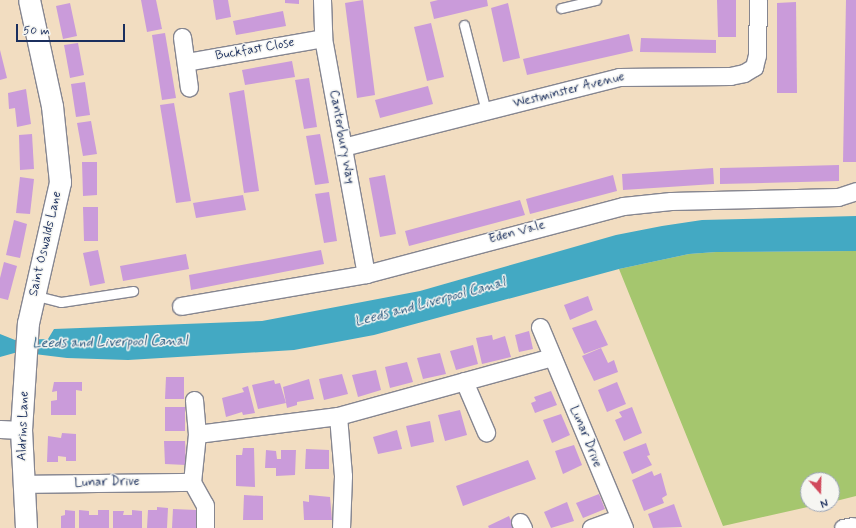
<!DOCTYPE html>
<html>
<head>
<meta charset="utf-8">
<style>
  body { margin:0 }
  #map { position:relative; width:856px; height:528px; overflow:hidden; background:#f2ddc1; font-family:Mynerve,sans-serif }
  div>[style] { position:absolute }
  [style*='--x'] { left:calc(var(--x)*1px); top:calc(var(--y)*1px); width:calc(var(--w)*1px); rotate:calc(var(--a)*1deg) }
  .green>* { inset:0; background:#a5c66e }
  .water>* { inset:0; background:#43a9c3 }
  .building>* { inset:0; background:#ca9bda }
  .roads { filter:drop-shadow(1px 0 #868690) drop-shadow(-1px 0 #868690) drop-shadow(0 1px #868690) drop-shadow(0 -1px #868690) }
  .service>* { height:9px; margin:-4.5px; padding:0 4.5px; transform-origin:4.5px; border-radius:4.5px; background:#fff }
  .minor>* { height:17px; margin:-8.5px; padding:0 8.5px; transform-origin:8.5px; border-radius:8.5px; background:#fff }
  .tertiary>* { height:21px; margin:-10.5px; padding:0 10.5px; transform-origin:10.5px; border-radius:10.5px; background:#fff }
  span { translate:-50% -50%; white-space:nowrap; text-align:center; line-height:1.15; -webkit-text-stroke:3px #f6f6f2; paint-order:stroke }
  .street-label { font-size:13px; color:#1b2f5e }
  .water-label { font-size:14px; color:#295a81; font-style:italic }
  .north { position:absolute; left:800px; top:472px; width:40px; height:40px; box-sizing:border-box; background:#f6f6f2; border:1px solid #9ea6b7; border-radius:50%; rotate:160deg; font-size:11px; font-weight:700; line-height:16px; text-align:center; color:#1b2f5e }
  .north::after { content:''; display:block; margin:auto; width:14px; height:18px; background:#d1495b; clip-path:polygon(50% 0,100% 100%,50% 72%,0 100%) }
  .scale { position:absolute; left:16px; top:24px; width:109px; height:18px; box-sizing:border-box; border:2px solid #1b2f5e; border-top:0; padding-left:5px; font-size:12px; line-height:14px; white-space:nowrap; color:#1b2f5e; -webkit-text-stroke:3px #f6f6f2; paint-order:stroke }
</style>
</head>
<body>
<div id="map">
  <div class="green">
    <i style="clip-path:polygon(856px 251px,856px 496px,832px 502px,832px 480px,808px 480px,808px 504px,821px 504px,723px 526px,619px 269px,689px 254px,716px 252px)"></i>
  </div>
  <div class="water">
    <i style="clip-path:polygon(856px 216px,856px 251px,716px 252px,689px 254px,619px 269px,374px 335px,294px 350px,128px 360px,67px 358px,18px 352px,0 357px,0 334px,15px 340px,48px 339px,54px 329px,262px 321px,420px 291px,616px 235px,662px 226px,702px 220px)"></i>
  </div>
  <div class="building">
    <i style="clip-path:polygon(141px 0,156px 0,162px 29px,147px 32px)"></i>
    <i style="clip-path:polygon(213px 0,228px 0,231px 17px,216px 20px)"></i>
    <i style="clip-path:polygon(285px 0,299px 0,299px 4px,285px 3px)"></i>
    <i style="clip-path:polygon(363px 0,375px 95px,357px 98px,345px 3px)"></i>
    <i style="clip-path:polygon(438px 0,487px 0,488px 6px,434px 19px,430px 2px)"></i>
    <i style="clip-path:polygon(717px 0,736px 0,736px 37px,718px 37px)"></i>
    <i style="clip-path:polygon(846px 0,856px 0,856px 162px,843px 162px)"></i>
    <i style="clip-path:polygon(796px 2px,797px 93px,777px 93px,777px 3px)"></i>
    <i style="clip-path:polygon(70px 3px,77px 36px,63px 39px,56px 6px)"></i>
    <i style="clip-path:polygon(508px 3px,520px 58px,503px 62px,491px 8px)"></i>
    <i style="clip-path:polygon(283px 11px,286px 26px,236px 35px,233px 21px)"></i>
    <i style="clip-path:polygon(431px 23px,444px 77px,427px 81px,414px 27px)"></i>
    <i style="clip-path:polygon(165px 33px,176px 98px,162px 100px,152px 35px)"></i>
    <i style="clip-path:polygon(629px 34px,633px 51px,527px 75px,523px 59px)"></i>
    <i style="clip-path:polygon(641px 38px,716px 40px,716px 53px,640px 52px)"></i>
    <i style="clip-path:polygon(78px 43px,84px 75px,70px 78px,64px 45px)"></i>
    <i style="clip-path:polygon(0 50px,7px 78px,0 80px)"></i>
    <i style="clip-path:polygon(292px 61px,295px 77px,245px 85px,242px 70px)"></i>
    <i style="clip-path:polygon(309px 78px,317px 127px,304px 129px,295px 80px)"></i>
    <i style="clip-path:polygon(85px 82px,90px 115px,76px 117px,71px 84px)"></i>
    <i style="clip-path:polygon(428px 86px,433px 104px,380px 118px,375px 100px)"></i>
    <i style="clip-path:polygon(26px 89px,31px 124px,17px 127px,15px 108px,9px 109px,8px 93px)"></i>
    <i style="clip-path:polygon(244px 90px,259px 191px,244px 193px,229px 93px)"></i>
    <i style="clip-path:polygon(174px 103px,191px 201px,176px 203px,160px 105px)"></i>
    <i style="clip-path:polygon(91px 121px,97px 154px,83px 156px,77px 123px)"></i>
    <i style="clip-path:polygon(32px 134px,34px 169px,20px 170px,19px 135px)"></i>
    <i style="clip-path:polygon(320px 134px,329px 183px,315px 185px,306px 136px)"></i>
    <i style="clip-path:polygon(82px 162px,97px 162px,97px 195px,83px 196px)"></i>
    <i style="clip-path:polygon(839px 165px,839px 181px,720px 184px,720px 168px)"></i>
    <i style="clip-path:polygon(713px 168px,714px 184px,623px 190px,622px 174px)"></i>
    <i style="clip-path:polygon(385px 175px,396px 234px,380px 237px,369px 178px)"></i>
    <i style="clip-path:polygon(613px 175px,617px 191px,530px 214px,526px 199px)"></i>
    <i style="clip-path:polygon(20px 177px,34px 179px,30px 214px,16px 213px)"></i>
    <i style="clip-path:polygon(329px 192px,337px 241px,324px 243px,315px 194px)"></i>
    <i style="clip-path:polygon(243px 195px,246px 210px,196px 218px,193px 203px)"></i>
    <i style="clip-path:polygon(520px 200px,525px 215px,409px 246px,405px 231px)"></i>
    <i style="clip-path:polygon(83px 207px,98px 207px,98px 241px,84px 241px)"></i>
    <i style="clip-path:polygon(14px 220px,27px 224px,20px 258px,6px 255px)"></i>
    <i style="clip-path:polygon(98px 250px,105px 283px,90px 286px,83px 253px)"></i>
    <i style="clip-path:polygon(321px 250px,324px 264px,191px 290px,189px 275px)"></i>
    <i style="clip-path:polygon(186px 254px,189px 269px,123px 281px,120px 266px)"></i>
    <i style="clip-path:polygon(4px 262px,17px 266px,8px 300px,0 298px,0 278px)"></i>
    <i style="clip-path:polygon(588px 296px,593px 310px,570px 320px,564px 305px)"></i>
    <i style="clip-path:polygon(596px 320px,608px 345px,584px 354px,572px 328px)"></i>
    <i style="clip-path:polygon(529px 331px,533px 349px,519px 352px,515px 335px)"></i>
    <i style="clip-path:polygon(492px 335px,493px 340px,505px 336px,511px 357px,482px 364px,476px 338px)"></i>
    <i style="clip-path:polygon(473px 345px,478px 364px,456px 370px,450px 351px)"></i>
    <i style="clip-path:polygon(601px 348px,608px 363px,614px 360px,618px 372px,594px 381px,582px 356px)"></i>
    <i style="clip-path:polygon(440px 353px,446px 374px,423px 379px,417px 358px)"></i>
    <i style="clip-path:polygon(407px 362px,413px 382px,390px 388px,385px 367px)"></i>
    <i style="clip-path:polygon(376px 370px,381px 390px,358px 397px,352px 375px)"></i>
    <i style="clip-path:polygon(342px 374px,348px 394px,324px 400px,319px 379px)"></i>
    <i style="clip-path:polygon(166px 377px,184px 377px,184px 399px,165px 399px)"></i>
    <i style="clip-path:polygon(309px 379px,314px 399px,297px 402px,297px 405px,287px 408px,283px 387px)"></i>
    <i style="clip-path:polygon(274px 380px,275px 384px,280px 383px,286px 403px,258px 409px,252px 385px)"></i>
    <i style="clip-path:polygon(54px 382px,82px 382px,82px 391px,76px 390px,76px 415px,51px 415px,51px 401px,57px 400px,57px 391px,52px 392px)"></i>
    <i style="clip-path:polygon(617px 382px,626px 404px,607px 412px,598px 390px)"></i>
    <i style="clip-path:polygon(248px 386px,255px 413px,243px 415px,242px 412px,226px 417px,222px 398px,244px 392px,242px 388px)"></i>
    <i style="clip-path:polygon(551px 391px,557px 405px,535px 413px,531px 403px,536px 401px,534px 397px)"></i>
    <i style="clip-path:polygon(165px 407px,185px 407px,185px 431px,165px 431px)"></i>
    <i style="clip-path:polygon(632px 407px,642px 433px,624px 441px,615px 420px,622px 417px,619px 412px)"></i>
    <i style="clip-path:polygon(460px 410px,467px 435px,445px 441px,438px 415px)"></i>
    <i style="clip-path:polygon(561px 414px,570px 435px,552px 443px,543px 420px)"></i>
    <i style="clip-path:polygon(430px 421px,434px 442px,411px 447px,406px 426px)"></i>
    <i style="clip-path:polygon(397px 430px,402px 449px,378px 454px,373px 437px)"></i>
    <i style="clip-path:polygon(62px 433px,76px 434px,76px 461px,66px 461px,66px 457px,58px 456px,58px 462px,47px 462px,48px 436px,61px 438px)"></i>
    <i style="clip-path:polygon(164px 441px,185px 441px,186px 465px,165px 464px)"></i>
    <i style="clip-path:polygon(646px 443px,650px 455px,647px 456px,652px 465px,632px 474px,623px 452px)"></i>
    <i style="clip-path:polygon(574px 445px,582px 465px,563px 474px,555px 451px)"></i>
    <i style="clip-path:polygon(243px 448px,254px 448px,255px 487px,236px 486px,236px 455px,242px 455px)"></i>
    <i style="clip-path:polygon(306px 449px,329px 450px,329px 469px,305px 469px)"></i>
    <i style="clip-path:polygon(266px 450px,276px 451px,277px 459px,281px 459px,281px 450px,296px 450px,295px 475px,276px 476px,276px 468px,265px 468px)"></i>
    <i style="clip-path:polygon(528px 460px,536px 479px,463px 506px,456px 486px)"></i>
    <i style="clip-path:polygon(652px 471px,654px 476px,661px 473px,667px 495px,662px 498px,664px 503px,644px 511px,632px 480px)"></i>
    <i style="clip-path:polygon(599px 494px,605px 509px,583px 518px,576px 503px)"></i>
    <i style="clip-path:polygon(244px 495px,263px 496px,263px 520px,243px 520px)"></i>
    <i style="clip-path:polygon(309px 495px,330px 497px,332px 520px,304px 520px,303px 501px,309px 502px)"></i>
    <i style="clip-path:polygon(567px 502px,574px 521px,551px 528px,544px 512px)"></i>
    <i style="clip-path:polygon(674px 504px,682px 527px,653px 528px,648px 514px)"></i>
    <i style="clip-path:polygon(157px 507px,168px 508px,167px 528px,147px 528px,148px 510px,157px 510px)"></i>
    <i style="clip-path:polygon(173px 509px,196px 510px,196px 528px,172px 528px)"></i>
    <i style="clip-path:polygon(65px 510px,75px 511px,75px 528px,61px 528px,61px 516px,65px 515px)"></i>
    <i style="clip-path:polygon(79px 510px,89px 511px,89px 515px,98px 515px,98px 510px,109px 510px,109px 528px,79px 528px)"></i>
    <i style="clip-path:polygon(132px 510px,142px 511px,142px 528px,113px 528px,113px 511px,124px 511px,123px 515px,132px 515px)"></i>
    <i style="clip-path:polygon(509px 516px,514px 528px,489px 528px,488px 526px)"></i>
  </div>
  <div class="roads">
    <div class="service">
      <i style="--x:561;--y:8;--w:36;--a:-13"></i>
      <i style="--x:464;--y:25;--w:89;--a:75.7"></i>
      <i style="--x:33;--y:295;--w:29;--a:14"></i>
      <i style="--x:61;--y:302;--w:73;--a:-8.7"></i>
    </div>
    <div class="minor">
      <i style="--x:322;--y:0;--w:38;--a:88"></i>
      <i style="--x:323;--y:38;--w:240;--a:79.7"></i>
      <i style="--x:182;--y:37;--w:51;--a:82.2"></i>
      <i style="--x:186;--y:62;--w:139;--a:-9.9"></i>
      <i style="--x:343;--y:147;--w:285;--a:-14.2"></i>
      <i style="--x:619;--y:77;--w:111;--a:-0.5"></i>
      <i style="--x:730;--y:76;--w:14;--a:-12"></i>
      <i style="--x:744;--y:73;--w:12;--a:-31"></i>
      <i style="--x:754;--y:67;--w:12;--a:-76"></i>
      <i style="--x:757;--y:55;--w:55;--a:-89"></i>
      <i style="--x:181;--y:306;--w:188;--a:-9.8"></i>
      <i style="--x:366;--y:274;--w:266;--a:-14.8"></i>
      <i style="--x:623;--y:206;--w:48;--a:-5.9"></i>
      <i style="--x:671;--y:201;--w:167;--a:-1.4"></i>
      <i style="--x:838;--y:197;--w:19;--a:-18"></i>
      <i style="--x:540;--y:327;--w:218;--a:67.3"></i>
      <i style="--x:464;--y:381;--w:56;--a:66.7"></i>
      <i style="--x:194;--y:400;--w:34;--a:85"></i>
      <i style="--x:197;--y:434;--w:48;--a:95.9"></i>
      <i style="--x:192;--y:482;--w:26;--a:61"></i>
      <i style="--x:205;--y:505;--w:23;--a:90"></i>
      <i style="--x:338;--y:416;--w:60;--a:85.2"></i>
      <i style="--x:343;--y:476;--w:52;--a:92.2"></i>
      <i style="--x:0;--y:429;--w:21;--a:3"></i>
      <i style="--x:197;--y:434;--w:142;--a:-7.3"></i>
      <i style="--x:338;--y:416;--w:222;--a:-15.4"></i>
      <i style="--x:23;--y:484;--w:169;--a:-0.7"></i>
      <i style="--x:520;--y:522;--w:7;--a:63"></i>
      <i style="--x:591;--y:528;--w:30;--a:-20"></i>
      <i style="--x:843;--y:528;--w:10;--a:-11"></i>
    </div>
    <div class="tertiary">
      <i style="--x:26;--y:528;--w:98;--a:-92.9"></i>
      <i style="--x:21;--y:430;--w:107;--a:-86.3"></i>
      <i style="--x:28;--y:323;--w:145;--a:-77.2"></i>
      <i style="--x:60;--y:182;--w:76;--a:-96"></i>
      <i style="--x:52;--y:106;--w:108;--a:-102.2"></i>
    </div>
  </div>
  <div class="street-label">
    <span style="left:255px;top:50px;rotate:-10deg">Buckfast Close</span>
    <span style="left:569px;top:91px;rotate:-14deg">Westminster Avenue</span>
    <span style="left:341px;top:137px;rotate:80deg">Canterbury Way</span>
    <span style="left:517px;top:233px;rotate:-15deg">Eden Vale</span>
    <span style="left:46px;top:244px;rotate:-77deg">Saint Oswalds Lane</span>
    <span style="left:24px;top:426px;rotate:-88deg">Aldrins Lane</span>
    <span style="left:585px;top:437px;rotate:68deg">Lunar Drive</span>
    <span style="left:107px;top:483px;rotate:-1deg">Lunar Drive</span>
  </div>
  <div class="water-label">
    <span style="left:430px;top:302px;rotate:-15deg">Leeds and Liverpool Canal</span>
    <span style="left:110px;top:342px;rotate:-1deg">Leeds and Liverpool Canal</span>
  </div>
  <div class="north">N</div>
  <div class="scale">50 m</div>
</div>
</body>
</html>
